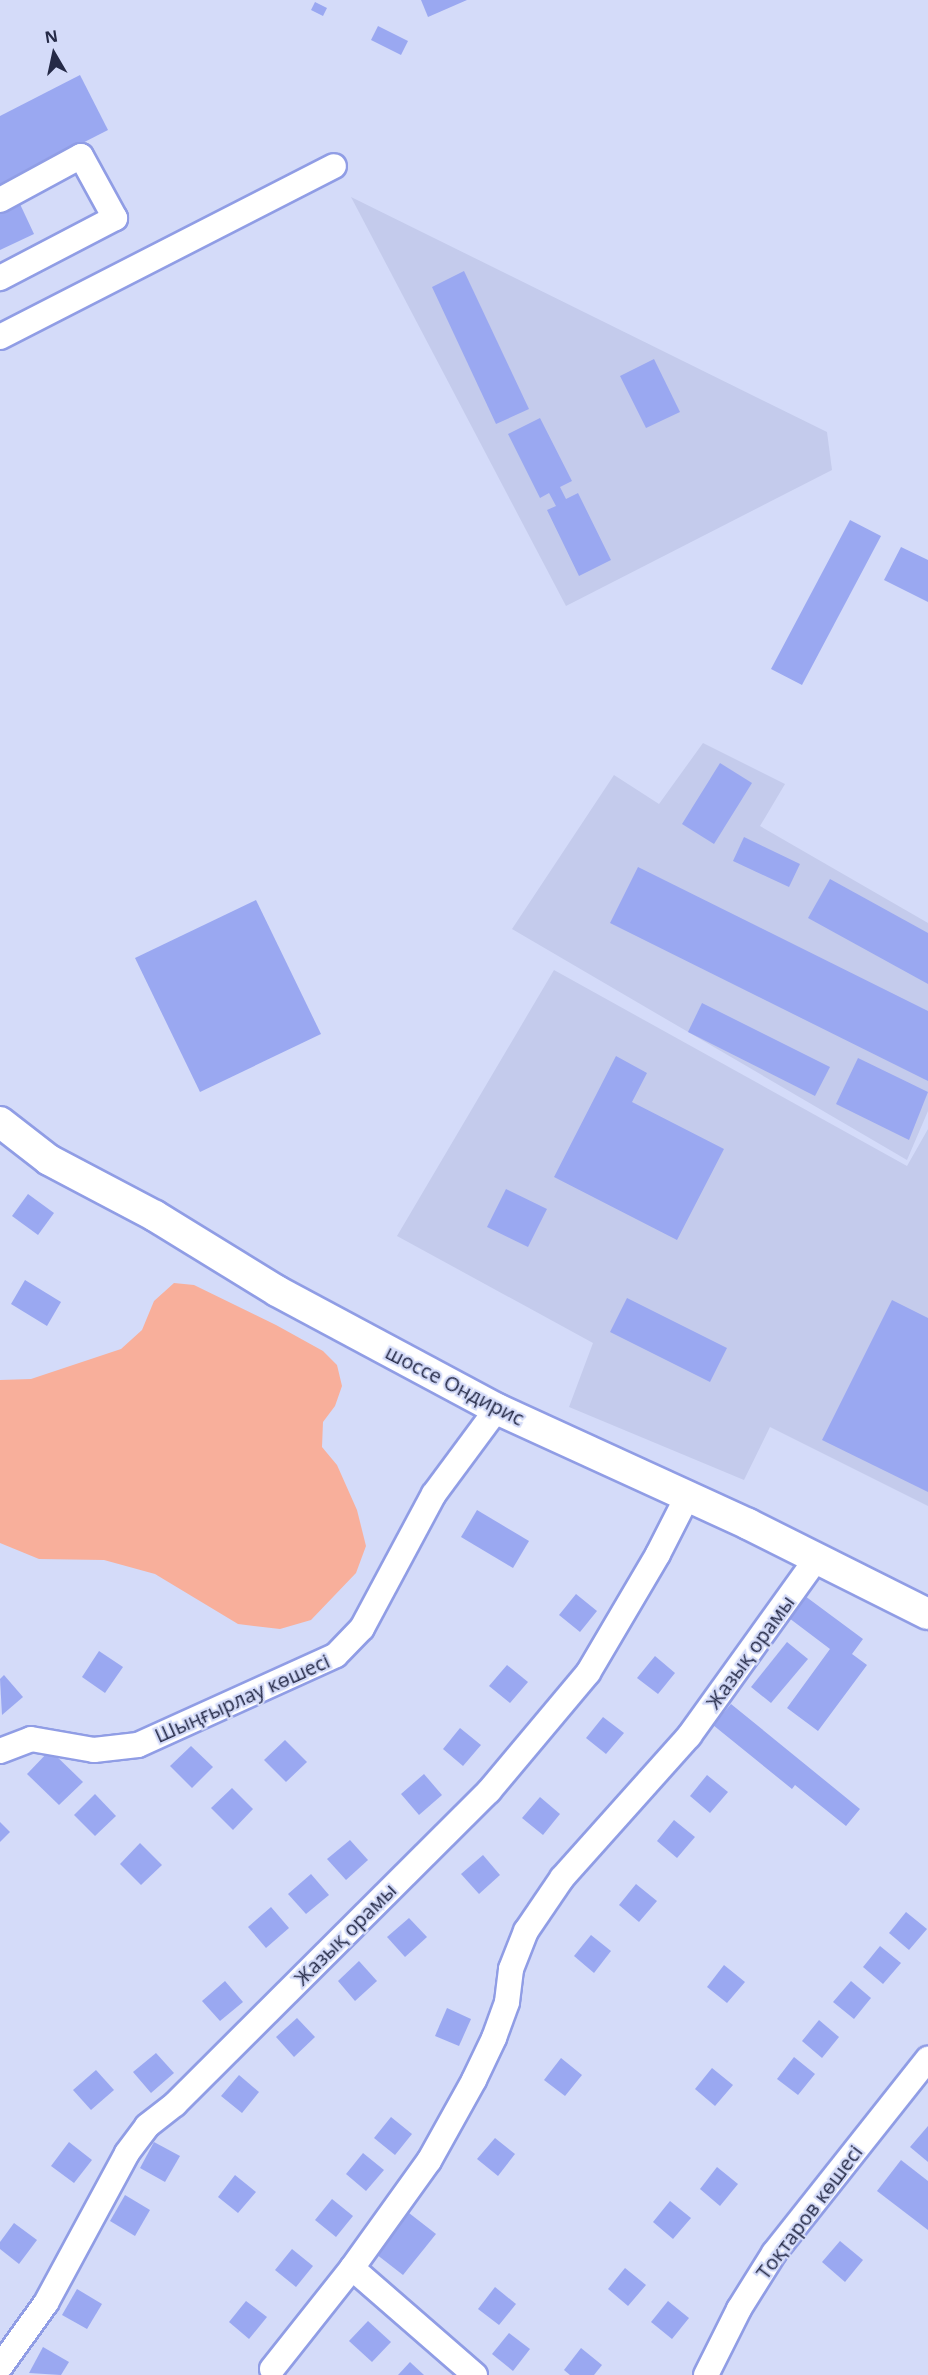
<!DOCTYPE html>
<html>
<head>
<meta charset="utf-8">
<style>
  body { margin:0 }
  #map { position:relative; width:928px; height:2375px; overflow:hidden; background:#d4dbf9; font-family:"Open Sans",sans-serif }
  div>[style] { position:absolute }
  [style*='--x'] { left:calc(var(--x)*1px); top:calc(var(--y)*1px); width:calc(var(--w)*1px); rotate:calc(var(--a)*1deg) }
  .built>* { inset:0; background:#c4cbec }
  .green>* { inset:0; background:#f8af9b }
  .building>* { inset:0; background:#9aa8f1 }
  .roads { filter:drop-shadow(2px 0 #909de5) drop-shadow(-2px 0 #909de5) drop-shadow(0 2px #909de5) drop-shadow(0 -2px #909de5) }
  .minor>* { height:24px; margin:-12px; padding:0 12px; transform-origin:12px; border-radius:12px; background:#fff }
  .major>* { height:30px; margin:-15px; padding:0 15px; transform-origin:15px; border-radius:15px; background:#fff }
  span { translate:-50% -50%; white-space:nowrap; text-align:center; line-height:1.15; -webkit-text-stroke:4.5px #d4dbf9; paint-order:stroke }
  .street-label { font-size:20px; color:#252a47 }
  .north { position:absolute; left:24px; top:24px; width:60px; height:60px; -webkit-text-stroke:4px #d4dbf9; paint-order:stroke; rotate:351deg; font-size:16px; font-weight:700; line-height:24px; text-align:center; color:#252a47 }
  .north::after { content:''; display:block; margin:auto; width:21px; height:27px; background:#252a47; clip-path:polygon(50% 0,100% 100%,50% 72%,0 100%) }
</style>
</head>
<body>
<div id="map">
  <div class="built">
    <i style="clip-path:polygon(351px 197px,827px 432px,832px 470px,566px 606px)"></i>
    <i style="clip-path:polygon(703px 743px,785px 784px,760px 826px,928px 923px,928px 1111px,907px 1160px,512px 929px,614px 775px,659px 804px)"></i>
    <i style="clip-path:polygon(554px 970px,907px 1166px,928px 1129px,928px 1506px,770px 1427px,744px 1480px,569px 1407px,593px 1343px,397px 1236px)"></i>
  </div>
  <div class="green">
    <i style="clip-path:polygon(174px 1283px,194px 1285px,276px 1325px,323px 1351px,337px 1365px,342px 1386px,335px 1406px,323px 1422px,322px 1447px,337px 1465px,357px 1510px,366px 1546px,356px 1573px,311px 1620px,280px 1629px,238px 1624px,155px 1574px,104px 1560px,39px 1559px,0 1543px,0 1380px,31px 1379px,121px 1349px,142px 1330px,154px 1301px)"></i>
  </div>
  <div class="building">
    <i style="clip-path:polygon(421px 0,467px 0,428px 17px)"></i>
    <i style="clip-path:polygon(315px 2px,327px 8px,323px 16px,311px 10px)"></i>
    <i style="clip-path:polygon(378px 26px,408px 41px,401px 55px,371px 40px)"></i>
    <i style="clip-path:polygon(80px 75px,108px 130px,0 185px,0 116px)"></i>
    <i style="clip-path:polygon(19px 202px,34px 234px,0 250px,0 211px)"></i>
    <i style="clip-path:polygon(464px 271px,529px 409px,496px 424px,432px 287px)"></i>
    <i style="clip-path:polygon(654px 359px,680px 412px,646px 428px,620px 376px)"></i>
    <i style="clip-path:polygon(540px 418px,572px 481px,560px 487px,566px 499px,578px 493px,611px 560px,579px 576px,547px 510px,556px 506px,549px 493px,540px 498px,508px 434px)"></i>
    <i style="clip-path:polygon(850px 520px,881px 536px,802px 685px,771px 669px)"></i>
    <i style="clip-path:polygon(901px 547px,928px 560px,928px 602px,884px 580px)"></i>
    <i style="clip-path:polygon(720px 763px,752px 783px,714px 844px,682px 824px)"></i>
    <i style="clip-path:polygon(744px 837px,800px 864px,789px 887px,733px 861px)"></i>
    <i style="clip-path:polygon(638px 867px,928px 1011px,928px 1081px,610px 923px)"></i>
    <i style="clip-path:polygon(830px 879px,928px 933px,928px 984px,808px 918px)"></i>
    <i style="clip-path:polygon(256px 900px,321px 1034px,200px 1092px,135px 958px)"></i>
    <i style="clip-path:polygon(702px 1003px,830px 1067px,815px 1096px,688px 1032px)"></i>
    <i style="clip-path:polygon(616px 1056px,647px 1073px,632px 1102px,724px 1149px,677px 1240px,554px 1177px)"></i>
    <i style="clip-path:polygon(858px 1058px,928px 1092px,909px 1140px,836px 1104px)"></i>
    <i style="clip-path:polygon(506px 1189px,547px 1209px,528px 1247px,487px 1227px)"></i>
    <i style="clip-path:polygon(28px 1194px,54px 1213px,38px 1235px,12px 1216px)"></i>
    <i style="clip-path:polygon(25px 1280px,61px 1302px,47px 1326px,11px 1304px)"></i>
    <i style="clip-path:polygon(627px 1298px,727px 1348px,710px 1382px,610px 1332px)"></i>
    <i style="clip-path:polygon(892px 1300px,928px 1318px,928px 1492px,822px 1440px)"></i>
    <i style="clip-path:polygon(477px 1510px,529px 1541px,513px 1568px,461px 1537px)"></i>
    <i style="clip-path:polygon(576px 1594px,597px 1611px,580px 1632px,559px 1615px)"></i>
    <i style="clip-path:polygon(805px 1596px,863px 1639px,852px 1654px,867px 1665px,818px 1731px,787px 1708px,830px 1649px,789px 1618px)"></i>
    <i style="clip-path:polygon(787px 1642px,808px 1659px,771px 1703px,751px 1687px)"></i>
    <i style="clip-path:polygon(99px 1651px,123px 1667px,105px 1693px,82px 1677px)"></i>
    <i style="clip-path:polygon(655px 1656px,675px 1673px,658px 1694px,637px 1678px)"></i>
    <i style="clip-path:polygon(507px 1665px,528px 1682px,510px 1703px,489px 1686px)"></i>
    <i style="clip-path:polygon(4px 1675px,23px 1697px,2px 1715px,0 1679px)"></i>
    <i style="clip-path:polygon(731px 1704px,860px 1809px,846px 1826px,795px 1785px,792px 1789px,713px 1725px)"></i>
    <i style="clip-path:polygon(603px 1717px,624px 1733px,606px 1754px,586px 1738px)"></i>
    <i style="clip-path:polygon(460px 1728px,481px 1745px,463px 1766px,443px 1749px)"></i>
    <i style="clip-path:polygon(285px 1740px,307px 1762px,286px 1782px,264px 1760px)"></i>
    <i style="clip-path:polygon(191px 1746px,213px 1767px,192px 1788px,170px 1766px)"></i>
    <i style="clip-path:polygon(50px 1750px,83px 1782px,59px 1805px,27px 1774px)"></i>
    <i style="clip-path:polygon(424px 1774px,442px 1795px,419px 1815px,401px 1794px)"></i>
    <i style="clip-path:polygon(707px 1775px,728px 1792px,710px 1813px,690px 1796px)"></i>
    <i style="clip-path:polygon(232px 1788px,253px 1809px,233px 1830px,211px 1808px)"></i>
    <i style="clip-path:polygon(95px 1794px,116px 1816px,95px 1836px,74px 1815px)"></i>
    <i style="clip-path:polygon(540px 1797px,560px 1814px,543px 1835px,522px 1818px)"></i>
    <i style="clip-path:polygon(674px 1820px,695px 1837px,677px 1858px,657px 1841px)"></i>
    <i style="clip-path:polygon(0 1822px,10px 1832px,0 1842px)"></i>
    <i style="clip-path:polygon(350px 1840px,368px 1860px,346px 1880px,327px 1859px)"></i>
    <i style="clip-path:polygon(140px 1843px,162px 1865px,141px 1885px,120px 1864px)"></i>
    <i style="clip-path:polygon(483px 1855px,500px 1875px,479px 1894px,461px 1874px)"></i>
    <i style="clip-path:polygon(311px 1874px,329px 1895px,306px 1914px,288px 1894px)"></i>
    <i style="clip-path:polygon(636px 1884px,657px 1901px,639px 1922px,619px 1905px)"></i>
    <i style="clip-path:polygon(271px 1907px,289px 1928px,266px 1948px,248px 1927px)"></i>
    <i style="clip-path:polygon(906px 1912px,927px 1929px,909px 1950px,889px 1933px)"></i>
    <i style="clip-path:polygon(409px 1918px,427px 1937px,405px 1957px,387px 1937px)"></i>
    <i style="clip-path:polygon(591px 1935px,611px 1951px,594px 1973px,574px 1956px)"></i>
    <i style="clip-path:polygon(880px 1946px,901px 1963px,883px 1984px,863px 1967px)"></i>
    <i style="clip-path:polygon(359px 1961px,377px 1981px,355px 2001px,338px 1981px)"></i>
    <i style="clip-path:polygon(724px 1965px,745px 1982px,727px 2003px,707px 1987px)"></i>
    <i style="clip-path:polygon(225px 1981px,243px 2002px,220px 2021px,202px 2001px)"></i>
    <i style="clip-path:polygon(851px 1981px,871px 1998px,854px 2019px,833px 2002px)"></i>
    <i style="clip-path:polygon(447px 2008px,471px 2019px,459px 2046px,435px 2036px)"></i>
    <i style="clip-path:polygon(297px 2018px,315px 2037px,294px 2057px,276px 2037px)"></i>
    <i style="clip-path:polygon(819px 2020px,839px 2037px,822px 2058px,802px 2041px)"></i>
    <i style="clip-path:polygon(156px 2053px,174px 2073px,151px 2093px,133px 2072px)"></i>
    <i style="clip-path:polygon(794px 2057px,815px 2074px,798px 2095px,777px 2079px)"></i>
    <i style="clip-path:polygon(561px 2058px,582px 2075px,565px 2096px,544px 2080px)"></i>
    <i style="clip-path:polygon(712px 2068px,733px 2085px,715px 2106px,695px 2089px)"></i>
    <i style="clip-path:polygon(96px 2070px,114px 2090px,91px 2110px,73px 2090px)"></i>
    <i style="clip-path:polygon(239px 2075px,259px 2092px,242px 2113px,221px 2096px)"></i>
    <i style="clip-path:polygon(391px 2117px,412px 2134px,395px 2155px,374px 2138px)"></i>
    <i style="clip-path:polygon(928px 2126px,928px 2162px,910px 2147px)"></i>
    <i style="clip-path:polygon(495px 2138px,515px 2154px,498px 2176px,477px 2159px)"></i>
    <i style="clip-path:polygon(69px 2142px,92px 2160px,74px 2183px,51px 2166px)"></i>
    <i style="clip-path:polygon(154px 2142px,180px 2156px,165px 2182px,140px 2168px)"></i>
    <i style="clip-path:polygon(363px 2153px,384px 2170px,366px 2191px,346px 2174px)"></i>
    <i style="clip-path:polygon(901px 2160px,928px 2181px,928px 2230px,877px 2191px)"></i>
    <i style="clip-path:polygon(717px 2167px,738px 2184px,720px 2206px,700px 2189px)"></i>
    <i style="clip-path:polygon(235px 2175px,256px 2192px,238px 2213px,218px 2197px)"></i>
    <i style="clip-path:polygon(125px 2195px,150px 2210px,135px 2236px,110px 2221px)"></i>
    <i style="clip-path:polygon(332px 2199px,353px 2216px,336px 2237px,315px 2220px)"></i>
    <i style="clip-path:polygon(670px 2201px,691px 2218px,673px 2239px,653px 2222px)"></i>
    <i style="clip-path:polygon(409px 2213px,436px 2234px,403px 2275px,376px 2254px)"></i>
    <i style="clip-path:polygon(14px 2223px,37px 2240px,19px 2264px,0 2249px,0 2242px)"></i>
    <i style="clip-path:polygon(840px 2241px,863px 2260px,845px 2282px,822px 2262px)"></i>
    <i style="clip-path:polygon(292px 2249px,313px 2266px,296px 2287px,275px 2270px)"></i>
    <i style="clip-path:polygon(625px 2268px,646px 2285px,628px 2306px,608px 2289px)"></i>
    <i style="clip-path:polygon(495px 2287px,516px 2304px,499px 2325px,478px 2309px)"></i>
    <i style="clip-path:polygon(77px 2289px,102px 2304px,87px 2329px,62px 2315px)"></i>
    <i style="clip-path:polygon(246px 2301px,267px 2317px,249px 2339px,229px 2322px)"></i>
    <i style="clip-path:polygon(668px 2301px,689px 2318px,672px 2339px,651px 2322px)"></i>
    <i style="clip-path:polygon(368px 2321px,391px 2342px,372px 2362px,349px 2341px)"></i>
    <i style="clip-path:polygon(509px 2333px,530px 2349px,513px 2371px,492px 2354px)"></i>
    <i style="clip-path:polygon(43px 2347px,69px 2362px,61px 2375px,29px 2373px)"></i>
    <i style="clip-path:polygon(581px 2348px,602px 2365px,594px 2375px,570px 2375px,564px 2370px)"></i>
    <i style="clip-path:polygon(410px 2362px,424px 2375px,398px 2375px)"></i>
  </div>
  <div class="roads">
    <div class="minor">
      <i style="--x:0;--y:200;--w:92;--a:-28.5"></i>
      <i style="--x:81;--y:156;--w:71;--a:61.3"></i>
      <i style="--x:115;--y:218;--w:130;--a:152.4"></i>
      <i style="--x:0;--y:337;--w:375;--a:-27.1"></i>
      <i style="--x:0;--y:1751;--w:33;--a:-21"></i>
      <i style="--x:31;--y:1739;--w:64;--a:9.9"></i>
      <i style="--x:94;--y:1750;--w:44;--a:-6.5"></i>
      <i style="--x:138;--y:1745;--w:217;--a:-24.4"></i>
      <i style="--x:336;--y:1655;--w:37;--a:-46"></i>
      <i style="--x:362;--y:1628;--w:152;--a:-61.8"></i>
      <i style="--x:434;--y:1494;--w:106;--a:-53.5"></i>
      <i style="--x:0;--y:2367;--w:79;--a:-54.3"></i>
      <i style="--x:46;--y:2303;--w:170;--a:-61.6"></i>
      <i style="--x:127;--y:2153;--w:34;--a:-53"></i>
      <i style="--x:147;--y:2126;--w:36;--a:-38"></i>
      <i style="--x:175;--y:2104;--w:443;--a:-44.9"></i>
      <i style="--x:489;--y:1791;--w:154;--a:-50"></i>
      <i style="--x:588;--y:1673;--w:138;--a:-59.5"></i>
      <i style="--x:658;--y:1554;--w:64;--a:-63"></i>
      <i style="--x:272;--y:2369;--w:129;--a:-51.6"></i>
      <i style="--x:475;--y:2375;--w:163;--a:-139"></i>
      <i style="--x:352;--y:2268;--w:132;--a:-54.3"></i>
      <i style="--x:429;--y:2161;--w:93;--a:-60.9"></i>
      <i style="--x:474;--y:2080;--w:47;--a:-64.5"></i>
      <i style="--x:494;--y:2038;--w:38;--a:-70"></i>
      <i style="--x:507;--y:2002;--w:33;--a:-83"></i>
      <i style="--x:511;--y:1969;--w:41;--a:-68.5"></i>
      <i style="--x:526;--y:1931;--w:64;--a:-55.8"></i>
      <i style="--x:562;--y:1878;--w:191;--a:-48.2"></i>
      <i style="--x:689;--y:1736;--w:218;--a:-54.3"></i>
      <i style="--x:706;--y:2375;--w:74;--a:-63.4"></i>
      <i style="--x:739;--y:2309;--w:66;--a:-58"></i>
      <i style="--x:774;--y:2253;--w:248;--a:-51.6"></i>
    </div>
    <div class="major">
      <i style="--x:0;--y:1122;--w:62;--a:37.8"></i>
      <i style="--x:49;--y:1160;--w:120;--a:27.8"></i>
      <i style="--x:155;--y:1216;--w:143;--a:31.6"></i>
      <i style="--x:277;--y:1291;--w:250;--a:28.2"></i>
      <i style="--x:497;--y:1409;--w:276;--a:24.6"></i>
      <i style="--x:748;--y:1524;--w:201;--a:26.6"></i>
    </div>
  </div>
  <div class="street-label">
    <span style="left:455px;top:1385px;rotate:27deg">шоссе Ондирис</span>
    <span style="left:750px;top:1652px;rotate:-54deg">Жазық орамы</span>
    <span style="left:242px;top:1698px;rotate:-24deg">Шыңғырлау көшесі</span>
    <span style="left:345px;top:1934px;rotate:-45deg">Жазық орамы</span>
    <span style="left:809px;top:2212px;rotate:-53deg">Тоқтаров көшесі</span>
  </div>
  <div class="north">N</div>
</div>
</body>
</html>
